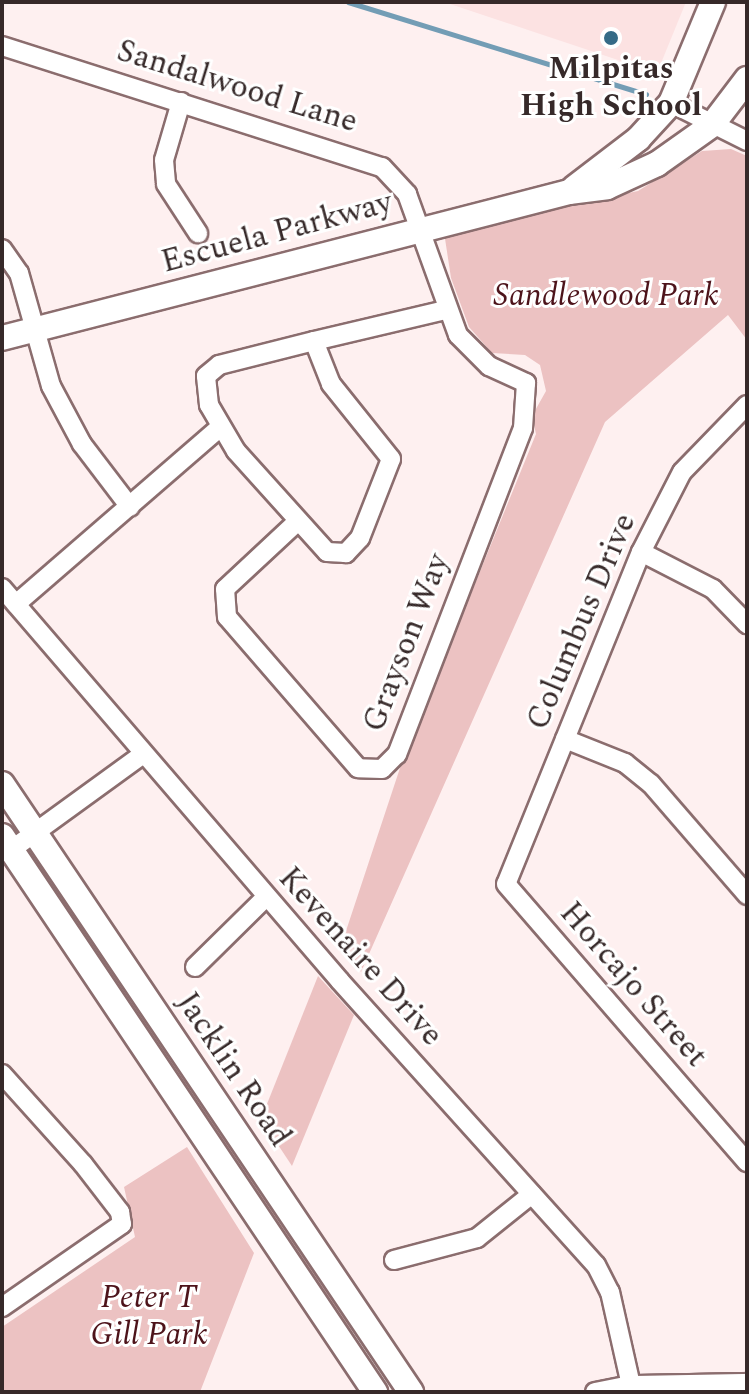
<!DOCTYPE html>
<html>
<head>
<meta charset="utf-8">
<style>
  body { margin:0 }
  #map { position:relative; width:749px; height:1394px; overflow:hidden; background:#fef0f0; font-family:Spectral,serif }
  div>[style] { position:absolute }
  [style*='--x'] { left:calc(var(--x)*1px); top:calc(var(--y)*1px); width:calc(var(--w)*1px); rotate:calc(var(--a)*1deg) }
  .built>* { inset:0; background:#fce2e2 }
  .green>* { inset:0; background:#ecc2c2 }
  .stream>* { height:5px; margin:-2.5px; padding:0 2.5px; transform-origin:2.5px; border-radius:2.5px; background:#739db5 }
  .roads { filter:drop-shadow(2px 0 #8b6d6e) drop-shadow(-2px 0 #8b6d6e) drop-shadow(0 2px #8b6d6e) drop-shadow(0 -2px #8b6d6e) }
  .street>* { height:18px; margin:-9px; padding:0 9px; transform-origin:9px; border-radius:9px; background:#fff }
  .secondary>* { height:24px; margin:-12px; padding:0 12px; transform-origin:12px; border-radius:12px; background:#fff }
  .dots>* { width:22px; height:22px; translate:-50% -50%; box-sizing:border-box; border:4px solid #fff; border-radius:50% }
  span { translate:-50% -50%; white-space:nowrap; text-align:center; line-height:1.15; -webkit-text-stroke:6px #fff; paint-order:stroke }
  .poi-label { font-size:32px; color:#362929; font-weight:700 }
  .street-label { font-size:32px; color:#362929 }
  .park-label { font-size:32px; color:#4d131a; font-style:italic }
  .frame { position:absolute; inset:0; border:4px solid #362929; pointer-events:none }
</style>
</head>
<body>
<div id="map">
  <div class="built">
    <i style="clip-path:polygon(444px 2px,686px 2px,657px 73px)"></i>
  </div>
  <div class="green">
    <i style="clip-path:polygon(731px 149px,747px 156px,747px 340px,728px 315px,605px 422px,361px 972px,340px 949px,400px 768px,536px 434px,532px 416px,546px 391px,540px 365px,525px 355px,492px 353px,469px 327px,451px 278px,444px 232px,638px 191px,702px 151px)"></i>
    <i style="clip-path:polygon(40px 859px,402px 1392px,395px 1392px,360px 1339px,338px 1317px,34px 865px)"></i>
    <i style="clip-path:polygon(318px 976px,354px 1015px,292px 1166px,261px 1119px)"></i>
    <i style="clip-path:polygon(187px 1147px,254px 1253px,200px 1392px,2px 1392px,2px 1327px,135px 1237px,124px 1187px)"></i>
  </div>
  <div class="stream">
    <i style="--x:348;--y:2;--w:312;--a:17.2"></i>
  </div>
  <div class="roads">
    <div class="street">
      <i style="--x:2;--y:46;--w:399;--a:17.7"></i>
      <i style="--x:382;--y:167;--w:37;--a:47"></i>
      <i style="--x:407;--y:194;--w:150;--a:70.1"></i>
      <i style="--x:458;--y:335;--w:44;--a:45"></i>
      <i style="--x:489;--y:366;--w:41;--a:24.7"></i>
      <i style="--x:526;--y:383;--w:45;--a:93.8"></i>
      <i style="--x:523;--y:428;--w:350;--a:111.1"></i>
      <i style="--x:397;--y:754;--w:21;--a:135"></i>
      <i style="--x:382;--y:769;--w:24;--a:-178"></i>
      <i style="--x:358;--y:768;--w:200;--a:-130.9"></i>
      <i style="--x:227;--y:617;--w:28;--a:-94"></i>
      <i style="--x:225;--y:589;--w:100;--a:-43"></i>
      <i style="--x:181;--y:102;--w:60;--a:106.3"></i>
      <i style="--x:164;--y:160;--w:24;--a:85"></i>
      <i style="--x:166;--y:184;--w:59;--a:56.9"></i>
      <i style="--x:671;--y:103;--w:85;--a:26.6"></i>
      <i style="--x:2;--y:249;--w:29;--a:55"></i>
      <i style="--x:19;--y:273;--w:117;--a:74.2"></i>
      <i style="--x:51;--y:386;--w:66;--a:61.9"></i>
      <i style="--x:82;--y:444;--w:79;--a:52.7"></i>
      <i style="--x:314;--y:341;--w:46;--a:68.4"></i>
      <i style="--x:331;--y:384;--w:96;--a:51.3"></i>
      <i style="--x:391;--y:459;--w:85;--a:111.4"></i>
      <i style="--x:360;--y:538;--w:21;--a:133"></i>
      <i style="--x:346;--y:553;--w:19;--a:-177"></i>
      <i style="--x:327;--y:552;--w:136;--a:-132"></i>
      <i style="--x:236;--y:451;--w:53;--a:-120.4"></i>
      <i style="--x:209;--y:405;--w:29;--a:-96"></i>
      <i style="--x:206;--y:376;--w:17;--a:-40"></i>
      <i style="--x:219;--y:365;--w:98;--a:-14.2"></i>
      <i style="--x:314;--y:341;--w:135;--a:-13.3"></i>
      <i style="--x:747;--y:405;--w:93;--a:134.1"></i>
      <i style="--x:682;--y:472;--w:90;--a:117.1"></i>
      <i style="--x:641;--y:552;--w:358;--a:112.1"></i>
      <i style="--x:506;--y:884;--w:368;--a:49.1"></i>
      <i style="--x:641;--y:552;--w:81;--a:27.2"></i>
      <i style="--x:713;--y:589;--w:49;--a:45.8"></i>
      <i style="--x:2;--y:588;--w:518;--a:49.3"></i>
      <i style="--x:340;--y:981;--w:382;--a:48"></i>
      <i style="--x:596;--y:1265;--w:30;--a:63"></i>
      <i style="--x:610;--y:1292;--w:95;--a:77.3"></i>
      <i style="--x:16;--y:604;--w:270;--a:-40.9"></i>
      <i style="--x:565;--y:739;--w:65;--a:21.8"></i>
      <i style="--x:625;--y:763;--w:33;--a:39"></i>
      <i style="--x:651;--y:784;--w:147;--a:49.1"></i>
      <i style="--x:11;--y:850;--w:163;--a:-36"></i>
      <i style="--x:195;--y:967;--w:100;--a:-44.6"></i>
      <i style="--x:2;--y:1074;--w:121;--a:48"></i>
      <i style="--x:83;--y:1164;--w:61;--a:52.4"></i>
      <i style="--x:120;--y:1212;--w:12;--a:81"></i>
      <i style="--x:122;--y:1224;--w:146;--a:145.3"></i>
      <i style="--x:394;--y:1260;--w:86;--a:-14.8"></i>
      <i style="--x:477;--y:1238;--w:70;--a:-38.7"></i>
      <i style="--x:595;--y:1392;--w:37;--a:-11"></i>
      <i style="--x:631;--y:1385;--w:116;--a:-1"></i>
    </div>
    <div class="secondary">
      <i style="--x:574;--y:188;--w:81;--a:-37.4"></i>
      <i style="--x:638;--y:139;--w:49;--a:-47.5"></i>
      <i style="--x:671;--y:103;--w:109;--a:-67.4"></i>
      <i style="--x:2;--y:338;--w:585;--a:-14.44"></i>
      <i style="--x:569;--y:192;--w:38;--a:-7"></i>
      <i style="--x:607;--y:187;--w:55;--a:-24.7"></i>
      <i style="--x:657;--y:164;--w:67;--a:-35.3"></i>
      <i style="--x:712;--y:125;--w:58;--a:-52.7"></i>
      <i style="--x:2;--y:784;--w:733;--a:56.07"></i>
      <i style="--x:2;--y:836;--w:670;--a:56.14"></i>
    </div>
  </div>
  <div class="dots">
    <i style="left:611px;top:38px;background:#356a86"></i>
  </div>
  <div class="poi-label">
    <span style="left:611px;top:88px">Milpitas<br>High School</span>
  </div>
  <div class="street-label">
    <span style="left:237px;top:87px;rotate:17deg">Sandalwood Lane</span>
    <span style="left:277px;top:233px;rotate:-15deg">Escuela Parkway</span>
    <span style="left:582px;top:622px;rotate:-67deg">Columbus Drive</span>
    <span style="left:407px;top:643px;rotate:-69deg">Grayson Way</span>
    <span style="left:360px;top:957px;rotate:48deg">Kevenaire Drive</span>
    <span style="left:633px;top:985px;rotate:49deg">Horcajo Street</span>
    <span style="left:233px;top:1070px;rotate:56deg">Jacklin Road</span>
  </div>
  <div class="park-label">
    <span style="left:606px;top:296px">Sandlewood Park</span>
    <span style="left:149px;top:1317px">Peter T<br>Gill Park</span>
  </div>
  <div class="frame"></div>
</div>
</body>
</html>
